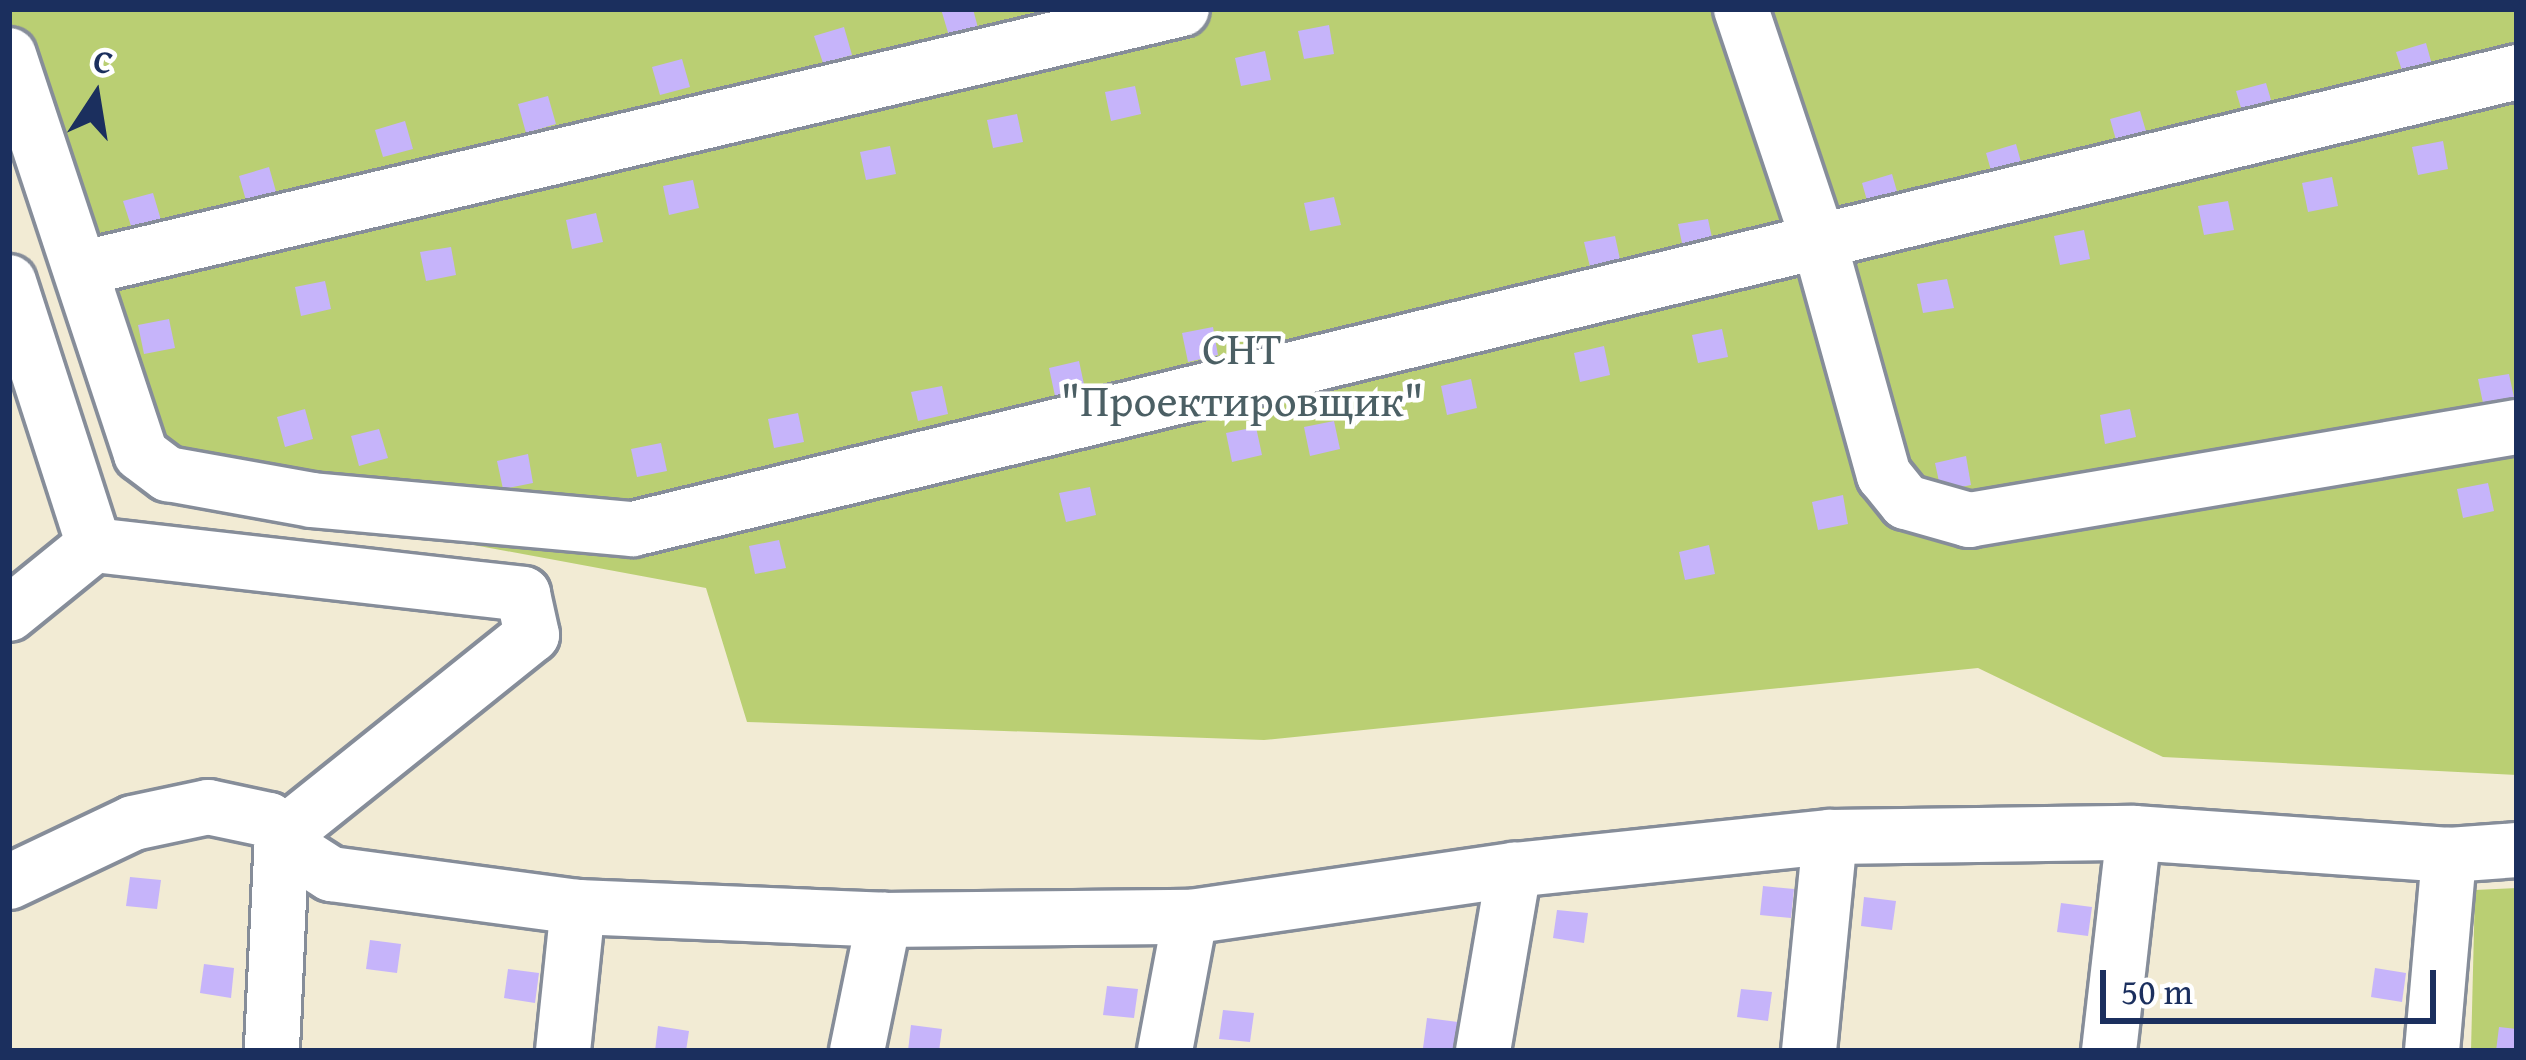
<!DOCTYPE html>
<html>
<head>
<meta charset="utf-8">
<style>
  body { margin:0 }
  #map { position:relative; width:2526px; height:1060px; overflow:hidden; background:#f2ebd4; font-family:"Gentium Book Plus",serif }
  div>[style] { position:absolute }
  [style*='--x'] { left:calc(var(--x)*1px); top:calc(var(--y)*1px); width:calc(var(--w)*1px); rotate:calc(var(--a)*1deg) }
  .green>* { inset:0; background:#bacf73 }
  .building>* { inset:0; background:#c6b4fa }
  .roads { filter:drop-shadow(3px 0 #868d99) drop-shadow(-3px 0 #868d99) drop-shadow(0 3px #868d99) drop-shadow(0 -3px #868d99) }
  .minor>* { height:54px; margin:-27px; padding:0 27px; transform-origin:27px; border-radius:27px; background:#fff }
  span { translate:-50% -50%; white-space:nowrap; text-align:center; line-height:1.15; -webkit-text-stroke:9px #fff; paint-order:stroke }
  .park-label { font-size:45px; color:#4b5f64 }
  .frame { position:absolute; inset:0; border:12px solid #1b2f5e; pointer-events:none }
  .north { position:absolute; left:36px; top:36px; width:120px; height:120px; -webkit-text-stroke:9px #fff; paint-order:stroke; rotate:12deg; font-size:33px; font-weight:700; line-height:48px; text-align:center; color:#1b2f5e }
  .north::after { content:''; display:block; margin:auto; width:42px; height:54px; background:#1b2f5e; clip-path:polygon(50% 0,100% 100%,50% 72%,0 100%) }
  .scale { position:absolute; left:2100px; top:970px; width:336px; height:54px; box-sizing:border-box; border:6px solid #1b2f5e; border-top:0; padding-left:15px; font-size:36px; line-height:42px; white-space:nowrap; color:#1b2f5e; -webkit-text-stroke:9px #fff; paint-order:stroke }
</style>
</head>
<body>
<div id="map">
  <div class="green">
    <i style="clip-path:polygon(9px 9px,2517px 9px,2517px 775px,2163px 757px,1978px 668px,1264px 740px,747px 722px,706px 588px,134px 482px,9px 121px)"></i>
    <i style="clip-path:polygon(2517px 888px,2517px 1051px,2471px 1051px,2475px 890px)"></i>
  </div>
  <div class="building">
    <i style="clip-path:polygon(941px 9px,973px 9px,978px 28px,949px 36px)"></i>
    <i style="clip-path:polygon(1329px 25px,1334px 54px,1304px 59px,1298px 31px)"></i>
    <i style="clip-path:polygon(844px 27px,852px 55px,823px 63px,814px 36px)"></i>
    <i style="clip-path:polygon(2426px 43px,2434px 72px,2405px 80px,2396px 52px)"></i>
    <i style="clip-path:polygon(1265px 51px,1271px 80px,1241px 86px,1235px 58px)"></i>
    <i style="clip-path:polygon(682px 59px,690px 87px,660px 95px,652px 67px)"></i>
    <i style="clip-path:polygon(2266px 83px,2274px 110px,2244px 118px,2236px 91px)"></i>
    <i style="clip-path:polygon(1135px 86px,1141px 114px,1111px 121px,1105px 92px)"></i>
    <i style="clip-path:polygon(548px 96px,556px 124px,526px 133px,518px 104px)"></i>
    <i style="clip-path:polygon(2140px 111px,2148px 138px,2118px 147px,2110px 119px)"></i>
    <i style="clip-path:polygon(1017px 114px,1023px 142px,993px 148px,987px 120px)"></i>
    <i style="clip-path:polygon(405px 121px,413px 149px,383px 157px,375px 130px)"></i>
    <i style="clip-path:polygon(2443px 141px,2448px 169px,2418px 175px,2412px 147px)"></i>
    <i style="clip-path:polygon(2016px 144px,2024px 173px,1994px 181px,1986px 153px)"></i>
    <i style="clip-path:polygon(890px 146px,896px 174px,866px 180px,860px 152px)"></i>
    <i style="clip-path:polygon(269px 167px,277px 195px,247px 204px,239px 176px)"></i>
    <i style="clip-path:polygon(1892px 174px,1900px 202px,1870px 211px,1862px 183px)"></i>
    <i style="clip-path:polygon(2332px 177px,2338px 206px,2308px 212px,2302px 183px)"></i>
    <i style="clip-path:polygon(693px 180px,699px 208px,669px 215px,663px 186px)"></i>
    <i style="clip-path:polygon(153px 193px,161px 220px,132px 229px,123px 201px)"></i>
    <i style="clip-path:polygon(1334px 197px,1341px 225px,1310px 231px,1304px 203px)"></i>
    <i style="clip-path:polygon(2228px 201px,2234px 230px,2204px 235px,2198px 206px)"></i>
    <i style="clip-path:polygon(596px 213px,603px 242px,572px 249px,566px 220px)"></i>
    <i style="clip-path:polygon(1708px 219px,1714px 247px,1684px 253px,1678px 224px)"></i>
    <i style="clip-path:polygon(2084px 230px,2090px 259px,2060px 265px,2054px 236px)"></i>
    <i style="clip-path:polygon(1615px 236px,1621px 264px,1591px 271px,1584px 242px)"></i>
    <i style="clip-path:polygon(451px 247px,456px 275px,426px 281px,420px 252px)"></i>
    <i style="clip-path:polygon(1947px 279px,1954px 308px,1923px 313px,1917px 284px)"></i>
    <i style="clip-path:polygon(325px 281px,331px 309px,301px 316px,295px 287px)"></i>
    <i style="clip-path:polygon(169px 319px,175px 348px,144px 354px,138px 325px)"></i>
    <i style="clip-path:polygon(1213px 327px,1218px 355px,1188px 362px,1182px 333px)"></i>
    <i style="clip-path:polygon(1722px 329px,1728px 357px,1698px 363px,1692px 335px)"></i>
    <i style="clip-path:polygon(1604px 346px,1610px 375px,1580px 382px,1574px 353px)"></i>
    <i style="clip-path:polygon(1079px 361px,1085px 389px,1055px 396px,1049px 368px)"></i>
    <i style="clip-path:polygon(2509px 374px,2515px 402px,2484px 408px,2478px 379px)"></i>
    <i style="clip-path:polygon(1471px 379px,1477px 408px,1447px 415px,1441px 386px)"></i>
    <i style="clip-path:polygon(942px 386px,948px 414px,918px 421px,911px 392px)"></i>
    <i style="clip-path:polygon(305px 409px,313px 439px,285px 447px,277px 417px)"></i>
    <i style="clip-path:polygon(2130px 409px,2136px 437px,2105px 444px,2100px 415px)"></i>
    <i style="clip-path:polygon(798px 413px,804px 442px,774px 448px,768px 419px)"></i>
    <i style="clip-path:polygon(1334px 421px,1340px 449px,1310px 456px,1304px 427px)"></i>
    <i style="clip-path:polygon(1256px 427px,1262px 455px,1232px 462px,1226px 433px)"></i>
    <i style="clip-path:polygon(379px 429px,388px 458px,359px 466px,351px 436px)"></i>
    <i style="clip-path:polygon(661px 443px,667px 471px,637px 477px,631px 449px)"></i>
    <i style="clip-path:polygon(528px 454px,533px 483px,503px 489px,497px 461px)"></i>
    <i style="clip-path:polygon(1966px 456px,1971px 485px,1941px 491px,1935px 463px)"></i>
    <i style="clip-path:polygon(2488px 483px,2494px 511px,2463px 518px,2457px 489px)"></i>
    <i style="clip-path:polygon(1090px 487px,1096px 515px,1066px 522px,1059px 493px)"></i>
    <i style="clip-path:polygon(1843px 495px,1848px 524px,1818px 530px,1812px 502px)"></i>
    <i style="clip-path:polygon(779px 540px,786px 568px,755px 574px,749px 546px)"></i>
    <i style="clip-path:polygon(1709px 545px,1715px 574px,1685px 580px,1679px 552px)"></i>
    <i style="clip-path:polygon(130px 877px,161px 880px,157px 909px,126px 906px)"></i>
    <i style="clip-path:polygon(1763px 886px,1794px 889px,1791px 918px,1760px 915px)"></i>
    <i style="clip-path:polygon(1864px 897px,1896px 901px,1892px 930px,1861px 926px)"></i>
    <i style="clip-path:polygon(2061px 903px,2092px 907px,2088px 936px,2057px 932px)"></i>
    <i style="clip-path:polygon(1557px 910px,1588px 913px,1584px 943px,1553px 938px)"></i>
    <i style="clip-path:polygon(370px 940px,401px 944px,397px 973px,366px 969px)"></i>
    <i style="clip-path:polygon(204px 964px,234px 968px,231px 998px,200px 993px)"></i>
    <i style="clip-path:polygon(2375px 968px,2406px 973px,2402px 1002px,2371px 997px)"></i>
    <i style="clip-path:polygon(508px 969px,539px 973px,535px 1003px,504px 998px)"></i>
    <i style="clip-path:polygon(1107px 986px,1138px 989px,1134px 1018px,1103px 1015px)"></i>
    <i style="clip-path:polygon(1741px 989px,1772px 992px,1768px 1021px,1737px 1017px)"></i>
    <i style="clip-path:polygon(1223px 1010px,1254px 1013px,1250px 1042px,1219px 1039px)"></i>
    <i style="clip-path:polygon(1427px 1018px,1458px 1022px,1454px 1051px,1423px 1048px)"></i>
    <i style="clip-path:polygon(911px 1025px,942px 1029px,939px 1051px,908px 1051px)"></i>
    <i style="clip-path:polygon(658px 1026px,689px 1031px,686px 1051px,655px 1051px)"></i>
    <i style="clip-path:polygon(2499px 1027px,2517px 1029px,2517px 1051px,2496px 1051px)"></i>
  </div>
  <div class="roads">
    <div class="minor">
      <i style="--x:1741;--y:9;--w:249;--a:71.5"></i>
      <i style="--x:1820;--y:245;--w:239;--a:74.5"></i>
      <i style="--x:1884;--y:475;--w:35;--a:51"></i>
      <i style="--x:1906;--y:502;--w:66;--a:15.9"></i>
      <i style="--x:1969;--y:520;--w:556;--a:-9.63"></i>
      <i style="--x:9;--y:55;--w:420;--a:71.7"></i>
      <i style="--x:141;--y:454;--w:34;--a:37"></i>
      <i style="--x:168;--y:474;--w:146;--a:10.2"></i>
      <i style="--x:312;--y:500;--w:322;--a:5.2"></i>
      <i style="--x:633;--y:529;--w:1939;--a:-13.63"></i>
      <i style="--x:84;--y:268;--w:1128;--a:-13.27"></i>
      <i style="--x:9;--y:282;--w:276;--a:72.1"></i>
      <i style="--x:94;--y:545;--w:432;--a:6.5"></i>
      <i style="--x:523;--y:594;--w:42;--a:77.6"></i>
      <i style="--x:532;--y:635;--w:320;--a:141.3"></i>
      <i style="--x:282;--y:835;--w:216;--a:92.7"></i>
      <i style="--x:9;--y:614;--w:109;--a:-39.1"></i>
      <i style="--x:9;--y:882;--w:137;--a:-25.4"></i>
      <i style="--x:133;--y:823;--w:77;--a:-12"></i>
      <i style="--x:208;--y:807;--w:62;--a:12"></i>
      <i style="--x:269;--y:820;--w:40;--a:50"></i>
      <i style="--x:295;--y:851;--w:43;--a:32.6"></i>
      <i style="--x:331;--y:874;--w:249;--a:7.6"></i>
      <i style="--x:578;--y:907;--w:306;--a:2.4"></i>
      <i style="--x:884;--y:920;--w:306;--a:-0.6"></i>
      <i style="--x:1190;--y:917;--w:327;--a:-8.3"></i>
      <i style="--x:1514;--y:870;--w:318;--a:-6"></i>
      <i style="--x:1830;--y:837;--w:304;--a:-0.8"></i>
      <i style="--x:2134;--y:833;--w:316;--a:4"></i>
      <i style="--x:2449;--y:855;--w:68;--a:-4.2"></i>
      <i style="--x:563;--y:1051;--w:145;--a:-84.1"></i>
      <i style="--x:857;--y:1051;--w:134;--a:-78.4"></i>
      <i style="--x:1165;--y:1051;--w:136;--a:-79.4"></i>
      <i style="--x:1483;--y:1051;--w:184;--a:-80.3"></i>
      <i style="--x:1809;--y:1051;--w:215;--a:-84.4"></i>
      <i style="--x:2109;--y:1051;--w:219;--a:-83.5"></i>
      <i style="--x:2432;--y:1051;--w:197;--a:-85"></i>
    </div>
  </div>
  <div class="park-label">
    <span style="left:1242px;top:374px">СНТ<br>"Проектировщик"</span>
  </div>
  <div class="frame"></div>
  <div class="north">С</div>
  <div class="scale">50 m</div>
</div>
</body>
</html>
